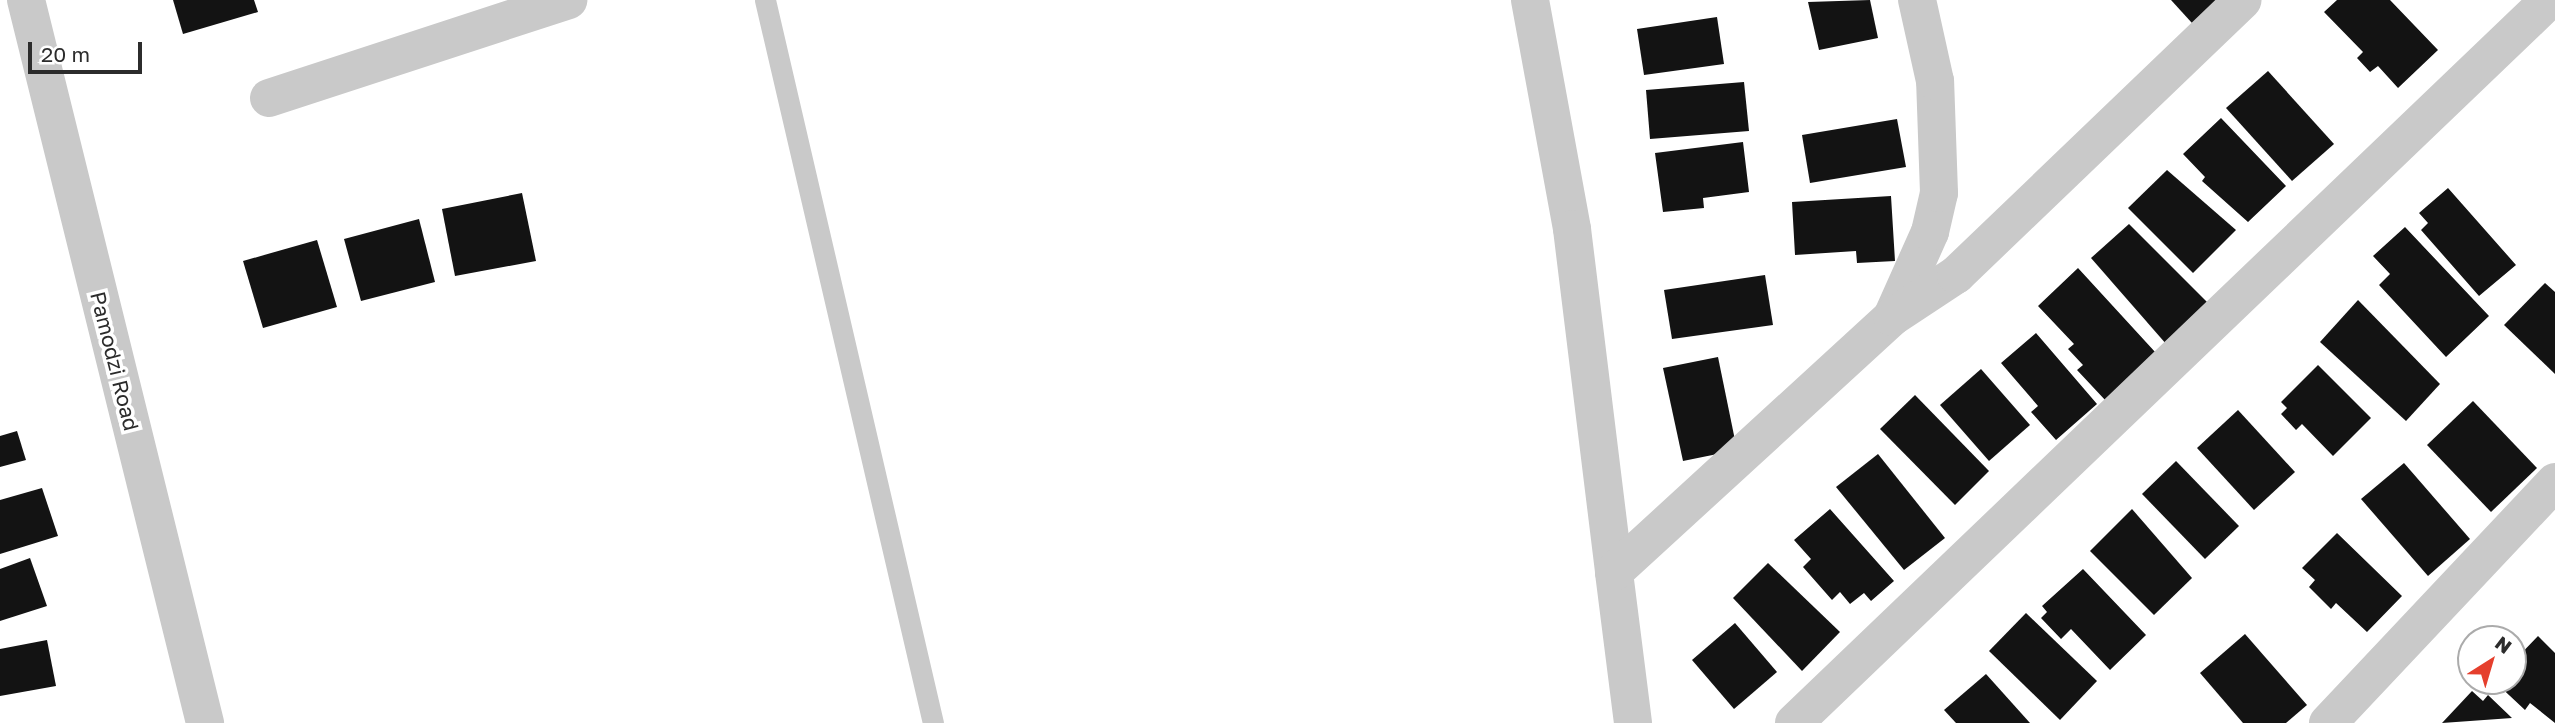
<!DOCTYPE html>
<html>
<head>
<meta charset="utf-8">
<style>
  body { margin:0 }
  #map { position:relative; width:2555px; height:723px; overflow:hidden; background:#fff; font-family:"Golos Text",sans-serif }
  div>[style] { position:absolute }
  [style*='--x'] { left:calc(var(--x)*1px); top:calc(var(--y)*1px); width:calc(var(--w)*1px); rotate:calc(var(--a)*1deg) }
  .building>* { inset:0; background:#131313 }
  .service>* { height:21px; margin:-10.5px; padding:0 10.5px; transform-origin:10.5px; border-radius:10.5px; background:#c9c9c9 }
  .minor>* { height:38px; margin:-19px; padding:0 19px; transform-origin:19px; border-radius:19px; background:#c9c9c9 }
  .tertiary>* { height:38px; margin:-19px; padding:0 19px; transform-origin:19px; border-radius:19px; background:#c9c9c9 }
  span { translate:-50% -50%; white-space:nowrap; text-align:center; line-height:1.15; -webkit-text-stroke:7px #fff; paint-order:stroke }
  .street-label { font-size:21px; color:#2c2c2c }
  .north { position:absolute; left:2457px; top:625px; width:70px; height:70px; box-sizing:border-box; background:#fff; border:2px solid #ababab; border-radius:50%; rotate:37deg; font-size:19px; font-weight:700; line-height:28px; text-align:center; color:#2c2c2c }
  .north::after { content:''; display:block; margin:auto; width:24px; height:32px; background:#e53f2d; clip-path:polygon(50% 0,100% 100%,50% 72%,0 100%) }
  .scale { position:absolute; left:28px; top:42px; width:114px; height:32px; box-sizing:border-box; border:4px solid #2c2c2c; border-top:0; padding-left:9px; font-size:21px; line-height:24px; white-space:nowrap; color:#2c2c2c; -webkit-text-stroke:5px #fff; paint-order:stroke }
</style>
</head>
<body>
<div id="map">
  <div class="building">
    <i style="clip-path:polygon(173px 0,254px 0,258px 12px,183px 34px)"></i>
    <i style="clip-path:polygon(1870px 0,1878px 38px,1819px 50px,1808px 2px)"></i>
    <i style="clip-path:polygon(2171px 0,2232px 0,2202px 34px)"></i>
    <i style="clip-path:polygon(2337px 0,2390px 0,2438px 50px,2398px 88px,2378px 66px,2370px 72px,2357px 58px,2363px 52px,2324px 12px)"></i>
    <i style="clip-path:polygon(1717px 17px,1724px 64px,1644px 75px,1637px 29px)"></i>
    <i style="clip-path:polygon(2268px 71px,2334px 144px,2292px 181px,2226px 108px)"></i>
    <i style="clip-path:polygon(1744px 82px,1749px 131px,1650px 139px,1646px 90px)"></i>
    <i style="clip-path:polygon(2221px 118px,2286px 186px,2248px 222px,2202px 181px,2205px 177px,2183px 154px)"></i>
    <i style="clip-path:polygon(1897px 119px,1906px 167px,1810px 183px,1802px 135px)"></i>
    <i style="clip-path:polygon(1743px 142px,1749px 192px,1703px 198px,1704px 208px,1663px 212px,1655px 153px)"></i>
    <i style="clip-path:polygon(2167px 170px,2236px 230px,2193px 273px,2128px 208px)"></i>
    <i style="clip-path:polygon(2448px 188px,2516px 265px,2479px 296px,2421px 230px,2428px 223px,2419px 213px)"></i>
    <i style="clip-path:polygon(522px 193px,536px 261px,455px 276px,442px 209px)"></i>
    <i style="clip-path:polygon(1891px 196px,1895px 261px,1857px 263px,1856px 251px,1795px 255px,1792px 202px)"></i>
    <i style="clip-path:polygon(419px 219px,435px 282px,361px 301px,344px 239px)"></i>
    <i style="clip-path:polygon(2129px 224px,2211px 306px,2167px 345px,2091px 258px)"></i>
    <i style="clip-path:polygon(2405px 227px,2489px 316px,2446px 357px,2379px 285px,2390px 274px,2373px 256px)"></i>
    <i style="clip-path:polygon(317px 240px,337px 307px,263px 328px,243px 261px)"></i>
    <i style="clip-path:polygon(2078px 268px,2156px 353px,2106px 401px,2077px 370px,2083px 365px,2068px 349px,2074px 344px,2038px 306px)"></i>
    <i style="clip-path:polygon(1765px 275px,1773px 325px,1672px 339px,1664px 290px)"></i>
    <i style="clip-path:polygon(2545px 283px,2555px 292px,2555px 374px,2504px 325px)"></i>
    <i style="clip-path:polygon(2358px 300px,2440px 384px,2406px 421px,2320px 342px)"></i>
    <i style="clip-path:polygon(2036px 333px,2097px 404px,2056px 440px,2031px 412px,2038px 406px,2001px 363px)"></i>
    <i style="clip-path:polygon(1718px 357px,1737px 450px,1683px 461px,1663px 368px)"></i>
    <i style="clip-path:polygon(2318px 365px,2371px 418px,2333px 456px,2302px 424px,2296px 430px,2281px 414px,2287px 408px,2281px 402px)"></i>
    <i style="clip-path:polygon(1981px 369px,2030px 425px,1989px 461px,1940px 405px)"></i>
    <i style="clip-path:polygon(1915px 395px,1989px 471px,1955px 505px,1880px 429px)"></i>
    <i style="clip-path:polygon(2473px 401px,2537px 468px,2491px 512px,2427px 445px)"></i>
    <i style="clip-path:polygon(2238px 410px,2295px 472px,2254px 510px,2197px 448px)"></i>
    <i style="clip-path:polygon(17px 431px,26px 460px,0 467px,0 436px)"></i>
    <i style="clip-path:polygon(1878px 454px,1945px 538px,1904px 570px,1836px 487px)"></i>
    <i style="clip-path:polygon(2176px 461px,2239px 526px,2205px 559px,2142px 494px)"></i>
    <i style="clip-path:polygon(2404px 463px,2470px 539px,2428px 576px,2361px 499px)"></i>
    <i style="clip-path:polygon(42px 488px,58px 536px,0 554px,0 500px)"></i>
    <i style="clip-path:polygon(1830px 509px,1894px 581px,1871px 601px,1864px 593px,1850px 604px,1840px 592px,1832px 600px,1803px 567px,1811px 559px,1794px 540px)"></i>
    <i style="clip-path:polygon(2132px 509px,2192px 578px,2154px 615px,2090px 551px)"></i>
    <i style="clip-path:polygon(2337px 533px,2402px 596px,2367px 632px,2336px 603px,2331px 609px,2309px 587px,2315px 580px,2302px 568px)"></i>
    <i style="clip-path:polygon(30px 558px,47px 606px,0 621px,0 569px)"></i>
    <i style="clip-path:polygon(1768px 563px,1840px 632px,1802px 671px,1733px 598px)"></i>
    <i style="clip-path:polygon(2083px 569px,2146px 635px,2110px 670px,2071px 629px,2061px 639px,2041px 618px,2047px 612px,2042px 606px)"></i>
    <i style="clip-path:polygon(2026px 613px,2097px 681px,2060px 720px,1989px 651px)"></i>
    <i style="clip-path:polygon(1735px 623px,1777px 672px,1734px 709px,1692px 660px)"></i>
    <i style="clip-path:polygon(2245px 634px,2307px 705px,2286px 723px,2243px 723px,2200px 673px)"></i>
    <i style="clip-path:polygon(2538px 636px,2555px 653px,2555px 723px,2530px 703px,2525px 710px,2494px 681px,2513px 681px,2513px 662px)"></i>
    <i style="clip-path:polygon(47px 640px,56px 686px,0 696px,0 649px)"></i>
    <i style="clip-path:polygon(1986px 674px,2030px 723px,1956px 723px,1944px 710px)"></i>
    <i style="clip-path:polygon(2472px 691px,2483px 701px,2488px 695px,2512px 718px,2442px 723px)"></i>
  </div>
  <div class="service">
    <i style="--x:765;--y:0;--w:742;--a:76.92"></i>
  </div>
  <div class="minor">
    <i style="--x:1530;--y:0;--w:233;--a:79.6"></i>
    <i style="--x:1572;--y:229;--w:346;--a:83"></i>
    <i style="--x:269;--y:98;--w:315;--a:-18.1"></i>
    <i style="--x:1892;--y:317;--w:93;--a:-65.9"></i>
    <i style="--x:1930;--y:232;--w:40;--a:-77"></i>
    <i style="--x:1939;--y:193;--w:112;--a:-92"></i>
    <i style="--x:1935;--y:81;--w:83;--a:-102.5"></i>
    <i style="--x:1633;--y:723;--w:152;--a:-97.2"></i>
    <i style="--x:1614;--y:572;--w:377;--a:-42.5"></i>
    <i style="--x:1892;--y:317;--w:77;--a:-33.3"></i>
    <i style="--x:1956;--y:275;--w:397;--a:-43.8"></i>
    <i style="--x:1794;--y:723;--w:1045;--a:-43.76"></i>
    <i style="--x:2328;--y:723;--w:331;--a:-46.7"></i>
  </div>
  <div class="tertiary">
    <i style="--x:26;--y:0;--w:745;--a:76.09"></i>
  </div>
  <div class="street-label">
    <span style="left:115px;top:361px;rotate:76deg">Pamodzi Road</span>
  </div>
  <div class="north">N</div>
  <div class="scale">20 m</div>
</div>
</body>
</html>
